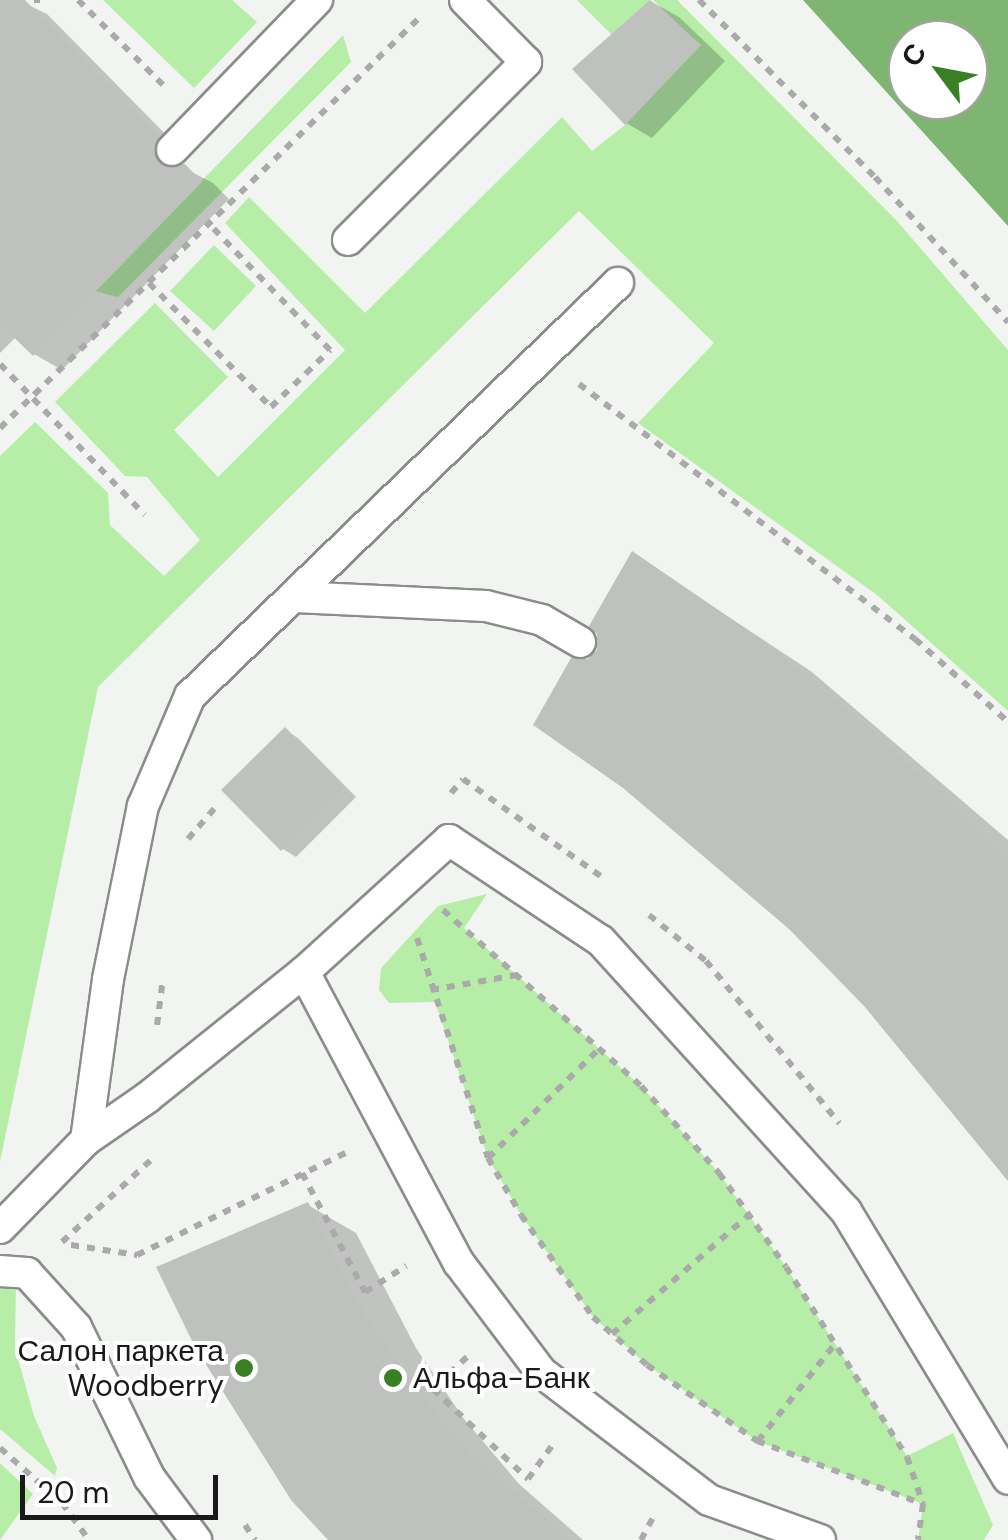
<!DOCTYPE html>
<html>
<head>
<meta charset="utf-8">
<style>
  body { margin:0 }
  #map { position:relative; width:1008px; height:1540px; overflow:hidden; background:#f2f4f2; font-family:"DM Sans",sans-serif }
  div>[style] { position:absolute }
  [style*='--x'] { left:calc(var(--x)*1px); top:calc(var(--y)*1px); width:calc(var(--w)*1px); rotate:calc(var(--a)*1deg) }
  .green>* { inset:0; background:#b6eea8 }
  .water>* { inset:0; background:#7eb571 }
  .shadow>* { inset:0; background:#0003 }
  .building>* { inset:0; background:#bfc1bf }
  .path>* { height:6px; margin-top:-3px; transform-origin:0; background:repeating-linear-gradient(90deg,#a9aaa9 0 8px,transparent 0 16px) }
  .roads { filter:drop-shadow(2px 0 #8b8d8b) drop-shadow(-2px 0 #8b8d8b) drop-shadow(0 2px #8b8d8b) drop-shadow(0 -2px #8b8d8b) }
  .lane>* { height:30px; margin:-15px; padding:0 15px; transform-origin:15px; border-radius:15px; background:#fff }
  .dots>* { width:28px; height:28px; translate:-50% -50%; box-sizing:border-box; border:5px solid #fff; border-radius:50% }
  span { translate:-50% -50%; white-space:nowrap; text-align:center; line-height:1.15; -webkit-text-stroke:8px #fff; paint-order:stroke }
  .poi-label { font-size:30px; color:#1a1a1a }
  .right { translate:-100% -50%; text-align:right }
  .left { translate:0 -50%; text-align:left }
  .north { position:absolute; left:888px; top:20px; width:100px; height:100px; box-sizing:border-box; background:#fff; border:2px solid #a3a3a3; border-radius:50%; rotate:302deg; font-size:28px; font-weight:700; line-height:40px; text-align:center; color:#1a1a1a }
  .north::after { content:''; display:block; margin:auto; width:35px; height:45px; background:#398025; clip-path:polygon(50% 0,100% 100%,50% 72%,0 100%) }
  .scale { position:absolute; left:20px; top:1475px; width:198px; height:45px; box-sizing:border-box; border:5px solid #1a1a1a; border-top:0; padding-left:12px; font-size:30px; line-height:35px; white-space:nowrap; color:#1a1a1a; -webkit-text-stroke:8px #fff; paint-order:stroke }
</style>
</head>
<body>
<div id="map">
  <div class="green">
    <i style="clip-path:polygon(103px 0,232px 0,257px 22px,194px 88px)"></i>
    <i style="clip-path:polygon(577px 0,651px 0,614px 37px)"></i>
    <i style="clip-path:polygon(653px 0,677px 0,897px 221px,1008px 350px,1008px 711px,877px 595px,638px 423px,714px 343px,579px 211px,98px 687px,0 1162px,0 456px,35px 422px,108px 493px,110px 525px,164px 576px,200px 540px,147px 477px,125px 476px,55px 402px,155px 303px,228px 377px,174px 430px,218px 477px,345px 350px,225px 223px,249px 197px,365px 313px,562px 117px,592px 151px,625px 125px,700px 45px)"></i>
    <i style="clip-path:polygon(343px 35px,351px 62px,118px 297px,95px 291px)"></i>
    <i style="clip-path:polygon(214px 245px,256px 286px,214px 331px,170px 291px)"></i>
    <i style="clip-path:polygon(487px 894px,464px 928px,641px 1086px,719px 1173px,786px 1267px,907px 1456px,953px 1433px,993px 1525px,984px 1540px,918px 1540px,923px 1504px,757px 1441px,647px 1365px,593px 1317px,521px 1215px,488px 1158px,435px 1002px,389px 1003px,379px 990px,381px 968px,438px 906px)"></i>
    <i style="clip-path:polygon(16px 1278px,15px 1348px,34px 1416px,57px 1468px,55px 1476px,0 1429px,0 1280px)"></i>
    <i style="clip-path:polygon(0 1463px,33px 1494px,0 1540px)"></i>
  </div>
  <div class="water">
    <i style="clip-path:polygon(evenodd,803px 0,1008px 0,1008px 226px,803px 0,908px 40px,968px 40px,968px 100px,908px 100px,908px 40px)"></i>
  </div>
  <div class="shadow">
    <i style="clip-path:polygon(18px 0,47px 14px,185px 154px,182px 167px,213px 183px,229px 199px,62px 370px,34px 354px,16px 337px,0 353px,0 23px)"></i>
    <i style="clip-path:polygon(652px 2px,679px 17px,725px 61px,652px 138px,626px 123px,576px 69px)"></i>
    <i style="clip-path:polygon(633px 554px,812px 672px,1008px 840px,1008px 1181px,866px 1004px,791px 927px,589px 661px,599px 652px)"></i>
    <i style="clip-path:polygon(285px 730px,298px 738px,356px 797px,296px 857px,283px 849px)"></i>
    <i style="clip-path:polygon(308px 1205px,356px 1233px,416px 1348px,464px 1419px,519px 1484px,583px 1540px,331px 1540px)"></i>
  </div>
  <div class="building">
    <i style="clip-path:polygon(0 0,25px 0,159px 137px,154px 146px,158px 163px,168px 168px,185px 164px,202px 182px,33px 356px,0 324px)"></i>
    <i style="clip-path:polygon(650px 0,701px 45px,625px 125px,572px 69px)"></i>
    <i style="clip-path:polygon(632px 551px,765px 642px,876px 733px,1008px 858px,1008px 1181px,864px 1006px,789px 929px,623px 788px,533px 725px,571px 658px,588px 659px,597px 650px,597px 634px,589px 626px)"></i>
    <i style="clip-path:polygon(285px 727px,344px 788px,281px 851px,221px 790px)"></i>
    <i style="clip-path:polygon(308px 1202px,367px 1318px,415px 1388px,470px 1453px,570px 1540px,328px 1540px,291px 1500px,195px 1347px,156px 1267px)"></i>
  </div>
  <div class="path">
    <i style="--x:34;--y:0;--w:6;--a:0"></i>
    <i style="--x:78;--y:0;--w:123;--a:45"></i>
    <i style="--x:699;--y:0;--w:250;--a:45.2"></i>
    <i style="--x:875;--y:177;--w:197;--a:47.5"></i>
    <i style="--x:149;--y:283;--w:174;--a:45.5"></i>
    <i style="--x:271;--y:407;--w:82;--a:-44"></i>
    <i style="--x:330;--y:350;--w:175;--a:-133.8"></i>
    <i style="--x:0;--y:364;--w:209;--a:46.2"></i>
    <i style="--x:579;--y:384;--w:422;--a:37.2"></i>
    <i style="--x:915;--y:639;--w:125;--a:41.7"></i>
    <i style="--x:0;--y:428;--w:589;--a:-44.38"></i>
    <i style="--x:451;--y:793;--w:18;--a:-49"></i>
    <i style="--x:463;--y:779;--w:174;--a:35.2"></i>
    <i style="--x:188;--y:839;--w:40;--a:-49"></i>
    <i style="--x:443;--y:910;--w:265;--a:41.6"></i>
    <i style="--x:641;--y:1086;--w:117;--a:48.1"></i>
    <i style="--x:719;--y:1173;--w:115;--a:54.5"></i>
    <i style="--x:786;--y:1267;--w:225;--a:57.5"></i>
    <i style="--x:907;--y:1457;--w:50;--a:71.2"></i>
    <i style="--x:923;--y:1504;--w:36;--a:98"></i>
    <i style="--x:649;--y:915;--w:73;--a:38.9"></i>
    <i style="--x:706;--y:961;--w:210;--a:50.6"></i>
    <i style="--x:417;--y:938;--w:231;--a:72.1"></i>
    <i style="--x:488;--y:1158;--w:66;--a:59.9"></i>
    <i style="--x:521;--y:1215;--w:125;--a:54.8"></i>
    <i style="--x:593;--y:1317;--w:72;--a:41.6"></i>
    <i style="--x:647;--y:1365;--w:134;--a:34.6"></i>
    <i style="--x:757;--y:1441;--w:178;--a:20.8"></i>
    <i style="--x:431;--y:990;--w:87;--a:-9.9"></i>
    <i style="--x:157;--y:1025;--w:47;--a:-82.7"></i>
    <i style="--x:488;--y:1158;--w:156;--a:-44.5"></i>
    <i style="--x:302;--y:1173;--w:135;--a:62.1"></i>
    <i style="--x:365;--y:1292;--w:49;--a:-32.4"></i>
    <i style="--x:62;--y:1242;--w:122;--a:-42.7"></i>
    <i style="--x:71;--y:1245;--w:67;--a:8.6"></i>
    <i style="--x:137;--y:1255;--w:232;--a:-26.1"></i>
    <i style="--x:612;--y:1334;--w:181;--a:-41"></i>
    <i style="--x:467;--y:1357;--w:47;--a:136.7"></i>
    <i style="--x:433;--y:1389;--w:131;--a:43.5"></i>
    <i style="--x:528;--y:1479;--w:44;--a:-54.2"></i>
    <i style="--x:758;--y:1441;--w:124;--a:-51.6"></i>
    <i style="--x:0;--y:1448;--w:83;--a:41.6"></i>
    <i style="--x:62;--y:1503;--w:46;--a:53.9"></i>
    <i style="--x:245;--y:1525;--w:18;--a:56"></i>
    <i style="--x:641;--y:1540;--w:26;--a:-62"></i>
  </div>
  <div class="roads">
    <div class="lane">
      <i style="--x:172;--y:150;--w:209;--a:-46"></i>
      <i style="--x:348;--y:240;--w:252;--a:-45"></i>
      <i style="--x:526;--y:62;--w:87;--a:-134.5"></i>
      <i style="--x:295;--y:597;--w:191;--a:2.7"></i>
      <i style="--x:486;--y:606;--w:58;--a:14"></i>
      <i style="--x:542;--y:620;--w:44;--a:30.1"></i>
      <i style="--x:304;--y:972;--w:330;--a:62"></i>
      <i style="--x:459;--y:1263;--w:136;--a:53"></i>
      <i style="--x:541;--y:1372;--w:211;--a:37.3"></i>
      <i style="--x:709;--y:1500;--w:118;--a:19.8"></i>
      <i style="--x:86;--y:1140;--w:162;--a:-82.2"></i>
      <i style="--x:108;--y:979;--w:177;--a:-78.6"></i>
      <i style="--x:143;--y:806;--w:120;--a:-66.9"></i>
      <i style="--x:190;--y:696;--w:595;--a:-43.98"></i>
      <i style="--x:0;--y:1228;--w:123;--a:-45.7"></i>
      <i style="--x:86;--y:1140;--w:75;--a:-34.7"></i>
      <i style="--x:148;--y:1097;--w:200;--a:-38.7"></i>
      <i style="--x:304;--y:972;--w:196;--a:-42.3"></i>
      <i style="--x:449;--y:840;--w:182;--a:33.6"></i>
      <i style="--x:601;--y:941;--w:365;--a:47.8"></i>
      <i style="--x:846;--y:1211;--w:313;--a:58.8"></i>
      <i style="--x:0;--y:1271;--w:27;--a:4"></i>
      <i style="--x:27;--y:1273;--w:73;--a:47.8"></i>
      <i style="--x:76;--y:1327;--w:167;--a:64"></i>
      <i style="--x:149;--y:1477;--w:79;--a:53.3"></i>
    </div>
  </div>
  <div class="dots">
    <i style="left:244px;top:1368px;background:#398025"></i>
    <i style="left:393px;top:1378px;background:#398025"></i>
  </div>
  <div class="poi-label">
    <span class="right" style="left:224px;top:1368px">Салон паркета<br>Woodberry</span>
    <span class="left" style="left:413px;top:1378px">Альфа-Банк</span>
  </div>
  <div class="north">С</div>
  <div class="scale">20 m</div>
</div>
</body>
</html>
